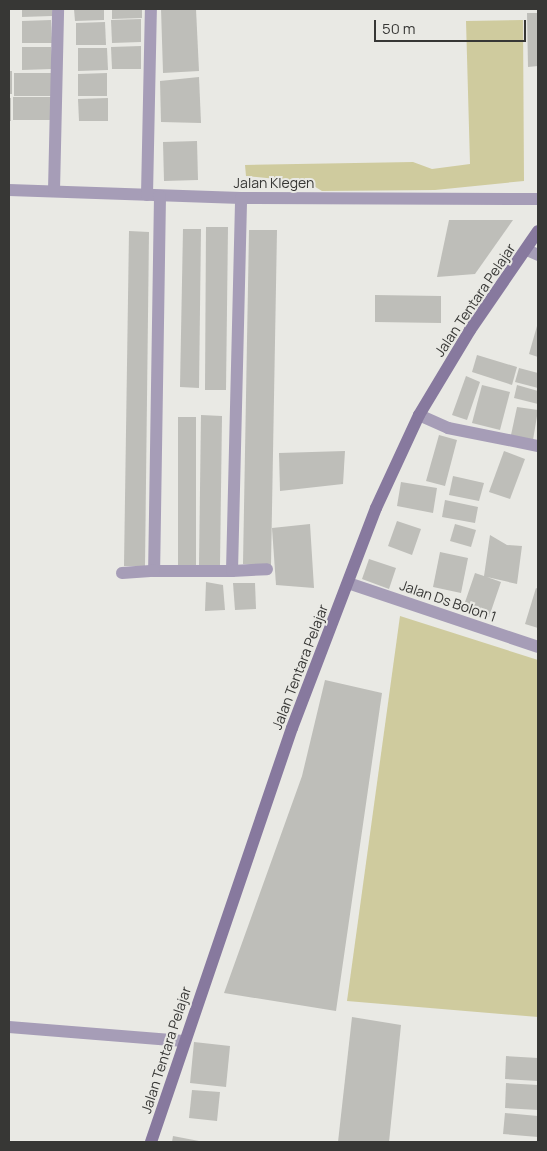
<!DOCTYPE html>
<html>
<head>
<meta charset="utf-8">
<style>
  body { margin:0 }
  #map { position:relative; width:547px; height:1151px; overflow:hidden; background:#e9e9e4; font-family:Manrope,sans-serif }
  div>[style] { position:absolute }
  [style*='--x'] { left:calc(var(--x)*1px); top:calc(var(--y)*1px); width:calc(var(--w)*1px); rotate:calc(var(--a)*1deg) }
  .green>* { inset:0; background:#cfcb9e }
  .building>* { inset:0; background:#bebeb9 }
  .minor>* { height:12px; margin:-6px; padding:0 6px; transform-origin:6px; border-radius:6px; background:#a69db7 }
  .secondary>* { height:12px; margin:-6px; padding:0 6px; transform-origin:6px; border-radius:6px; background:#87799e }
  span { translate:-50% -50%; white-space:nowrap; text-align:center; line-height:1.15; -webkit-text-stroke:4px #e9e9e4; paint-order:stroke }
  .street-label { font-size:14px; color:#373735 }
  .frame { position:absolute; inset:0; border:10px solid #373735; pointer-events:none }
  .scale { position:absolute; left:374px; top:20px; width:152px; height:22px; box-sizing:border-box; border:2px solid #373735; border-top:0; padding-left:6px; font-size:15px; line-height:18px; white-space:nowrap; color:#373735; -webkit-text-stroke:4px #e9e9e4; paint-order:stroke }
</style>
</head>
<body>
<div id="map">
  <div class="green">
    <i style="clip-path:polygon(523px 20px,524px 181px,435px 190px,322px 191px,307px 182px,246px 176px,245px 165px,413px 162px,432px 169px,470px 164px,466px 21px)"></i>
    <i style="clip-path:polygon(400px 616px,538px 660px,538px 1017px,347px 1001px)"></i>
  </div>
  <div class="building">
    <i style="clip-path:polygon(22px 9px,52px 9px,52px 16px,22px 17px)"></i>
    <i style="clip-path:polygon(74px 9px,104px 9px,104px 20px,75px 21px)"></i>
    <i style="clip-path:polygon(112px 9px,142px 9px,142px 18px,112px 19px)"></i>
    <i style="clip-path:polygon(161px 9px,196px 9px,199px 71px,163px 73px)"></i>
    <i style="clip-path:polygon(527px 13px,538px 13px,538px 66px,528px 67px)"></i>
    <i style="clip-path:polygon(141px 19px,141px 42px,112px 43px,111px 20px)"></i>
    <i style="clip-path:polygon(51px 20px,52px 43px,22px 43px,22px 21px)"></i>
    <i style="clip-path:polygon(105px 22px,106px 45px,76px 45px,76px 23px)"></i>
    <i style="clip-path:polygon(141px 46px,141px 69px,112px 69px,111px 47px)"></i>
    <i style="clip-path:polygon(22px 47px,51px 47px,52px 69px,22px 70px)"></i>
    <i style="clip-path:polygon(78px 48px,107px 48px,108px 70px,78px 71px)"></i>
    <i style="clip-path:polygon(9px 71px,12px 71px,12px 94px,9px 94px)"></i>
    <i style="clip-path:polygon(14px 73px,53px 73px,53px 96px,14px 96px)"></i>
    <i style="clip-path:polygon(107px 73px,107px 96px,78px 96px,78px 74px)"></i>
    <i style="clip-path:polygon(199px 77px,201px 123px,161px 122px,160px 81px)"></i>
    <i style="clip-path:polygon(13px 97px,52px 97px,52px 120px,13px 120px)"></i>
    <i style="clip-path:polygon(9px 98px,11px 98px,11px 121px,9px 121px)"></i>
    <i style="clip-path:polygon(108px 98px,108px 121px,79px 121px,78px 99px)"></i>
    <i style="clip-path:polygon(197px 141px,198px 180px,164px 181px,163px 142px)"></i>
    <i style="clip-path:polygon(449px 220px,513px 220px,475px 274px,437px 277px)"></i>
    <i style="clip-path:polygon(206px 227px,228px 227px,226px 390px,205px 390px)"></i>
    <i style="clip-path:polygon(183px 229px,201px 229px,199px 388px,180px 387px)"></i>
    <i style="clip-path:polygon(249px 230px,277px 230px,271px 565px,243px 564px)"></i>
    <i style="clip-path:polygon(129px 231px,149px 232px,145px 566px,124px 566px)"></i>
    <i style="clip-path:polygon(375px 295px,441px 296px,441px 323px,375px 322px)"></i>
    <i style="clip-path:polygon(537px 326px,538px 327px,538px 357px,529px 354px)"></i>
    <i style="clip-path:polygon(477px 355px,517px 367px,512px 385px,472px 372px)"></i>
    <i style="clip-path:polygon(519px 368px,538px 373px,538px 388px,515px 382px)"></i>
    <i style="clip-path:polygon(466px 376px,480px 382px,467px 420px,452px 415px)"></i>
    <i style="clip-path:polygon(482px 385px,510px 392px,500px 430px,472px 423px)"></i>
    <i style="clip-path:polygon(517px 385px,538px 391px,538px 404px,514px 398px)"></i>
    <i style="clip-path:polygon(517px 407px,538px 410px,533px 440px,511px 435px)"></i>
    <i style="clip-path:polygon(201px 415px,222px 416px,220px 565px,199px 565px)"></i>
    <i style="clip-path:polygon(178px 417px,196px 417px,196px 566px,178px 566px)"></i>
    <i style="clip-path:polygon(439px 435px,457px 440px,445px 486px,426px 481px)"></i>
    <i style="clip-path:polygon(345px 451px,343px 484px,280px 491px,279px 453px)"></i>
    <i style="clip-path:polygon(504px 451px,525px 459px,510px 499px,489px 492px)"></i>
    <i style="clip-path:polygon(453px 476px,484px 483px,479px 501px,449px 495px)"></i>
    <i style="clip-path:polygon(401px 482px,437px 488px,433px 513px,397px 506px)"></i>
    <i style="clip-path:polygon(445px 500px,478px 507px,475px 523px,442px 517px)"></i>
    <i style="clip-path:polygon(397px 521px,421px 529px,412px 555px,388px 546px)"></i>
    <i style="clip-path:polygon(310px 524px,314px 588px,276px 585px,272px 528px)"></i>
    <i style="clip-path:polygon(455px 524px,476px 530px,471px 547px,450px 541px)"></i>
    <i style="clip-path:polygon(490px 535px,507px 545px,522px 546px,517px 584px,487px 577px,501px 582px,489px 617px,463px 608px,475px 573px,484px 576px)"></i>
    <i style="clip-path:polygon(440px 552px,468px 558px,461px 593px,433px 587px)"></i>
    <i style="clip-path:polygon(369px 559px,396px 568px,389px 589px,362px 579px)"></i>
    <i style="clip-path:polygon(206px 582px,223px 585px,225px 610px,205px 611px)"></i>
    <i style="clip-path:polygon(233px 583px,255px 583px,256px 609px,235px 610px)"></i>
    <i style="clip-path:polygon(536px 588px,538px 589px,538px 628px,525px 624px)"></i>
    <i style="clip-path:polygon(325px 680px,382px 693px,336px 1011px,224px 993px,302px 776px)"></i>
    <i style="clip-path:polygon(352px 1017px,401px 1025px,389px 1142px,338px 1142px)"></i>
    <i style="clip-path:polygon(194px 1042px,230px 1046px,226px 1087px,190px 1083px)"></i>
    <i style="clip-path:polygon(506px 1056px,538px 1058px,538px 1081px,505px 1079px)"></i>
    <i style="clip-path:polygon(506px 1083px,538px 1085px,538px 1110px,505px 1108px)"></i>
    <i style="clip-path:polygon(192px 1090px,220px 1092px,217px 1121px,189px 1118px)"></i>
    <i style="clip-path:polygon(505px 1113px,538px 1116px,538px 1137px,503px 1134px)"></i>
    <i style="clip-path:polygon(173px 1136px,199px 1141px,199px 1142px,172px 1142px)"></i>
  </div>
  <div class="minor">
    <i style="--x:9;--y:190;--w:232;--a:2"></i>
    <i style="--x:241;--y:198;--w:297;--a:0.2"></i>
    <i style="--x:54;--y:191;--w:182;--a:-88.7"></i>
    <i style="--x:147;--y:195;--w:186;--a:-88.8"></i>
    <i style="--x:160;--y:196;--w:375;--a:90.9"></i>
    <i style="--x:154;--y:571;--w:78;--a:0"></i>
    <i style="--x:232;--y:571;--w:373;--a:-88.6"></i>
    <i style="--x:527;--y:250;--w:12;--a:24"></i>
    <i style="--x:419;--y:415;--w:32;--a:24"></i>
    <i style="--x:448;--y:428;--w:92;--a:11.3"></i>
    <i style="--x:232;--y:571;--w:35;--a:-3"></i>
    <i style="--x:122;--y:573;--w:32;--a:-4"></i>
    <i style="--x:348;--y:583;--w:200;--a:18.6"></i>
    <i style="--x:9;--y:1027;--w:175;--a:4.6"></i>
  </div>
  <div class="secondary">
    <i style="--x:151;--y:1142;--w:437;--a:-71.2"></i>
    <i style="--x:292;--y:728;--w:235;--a:-69.1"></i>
    <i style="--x:376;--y:508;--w:102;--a:-65.2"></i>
    <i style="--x:419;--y:415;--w:99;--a:-59"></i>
    <i style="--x:470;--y:330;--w:120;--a:-55.5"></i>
  </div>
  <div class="street-label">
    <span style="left:274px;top:183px">Jalan Klegen</span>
    <span style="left:475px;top:300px;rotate:-56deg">Jalan Tentara Pelajar</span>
    <span style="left:448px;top:601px;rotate:19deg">Jalan Ds Bolon 1</span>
    <span style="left:300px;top:667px;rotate:-69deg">Jalan Tentara Pelajar</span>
    <span style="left:166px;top:1050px;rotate:-72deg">Jalan Tentara Pelajar</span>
  </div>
  <div class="frame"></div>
  <div class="scale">50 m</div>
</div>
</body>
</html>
